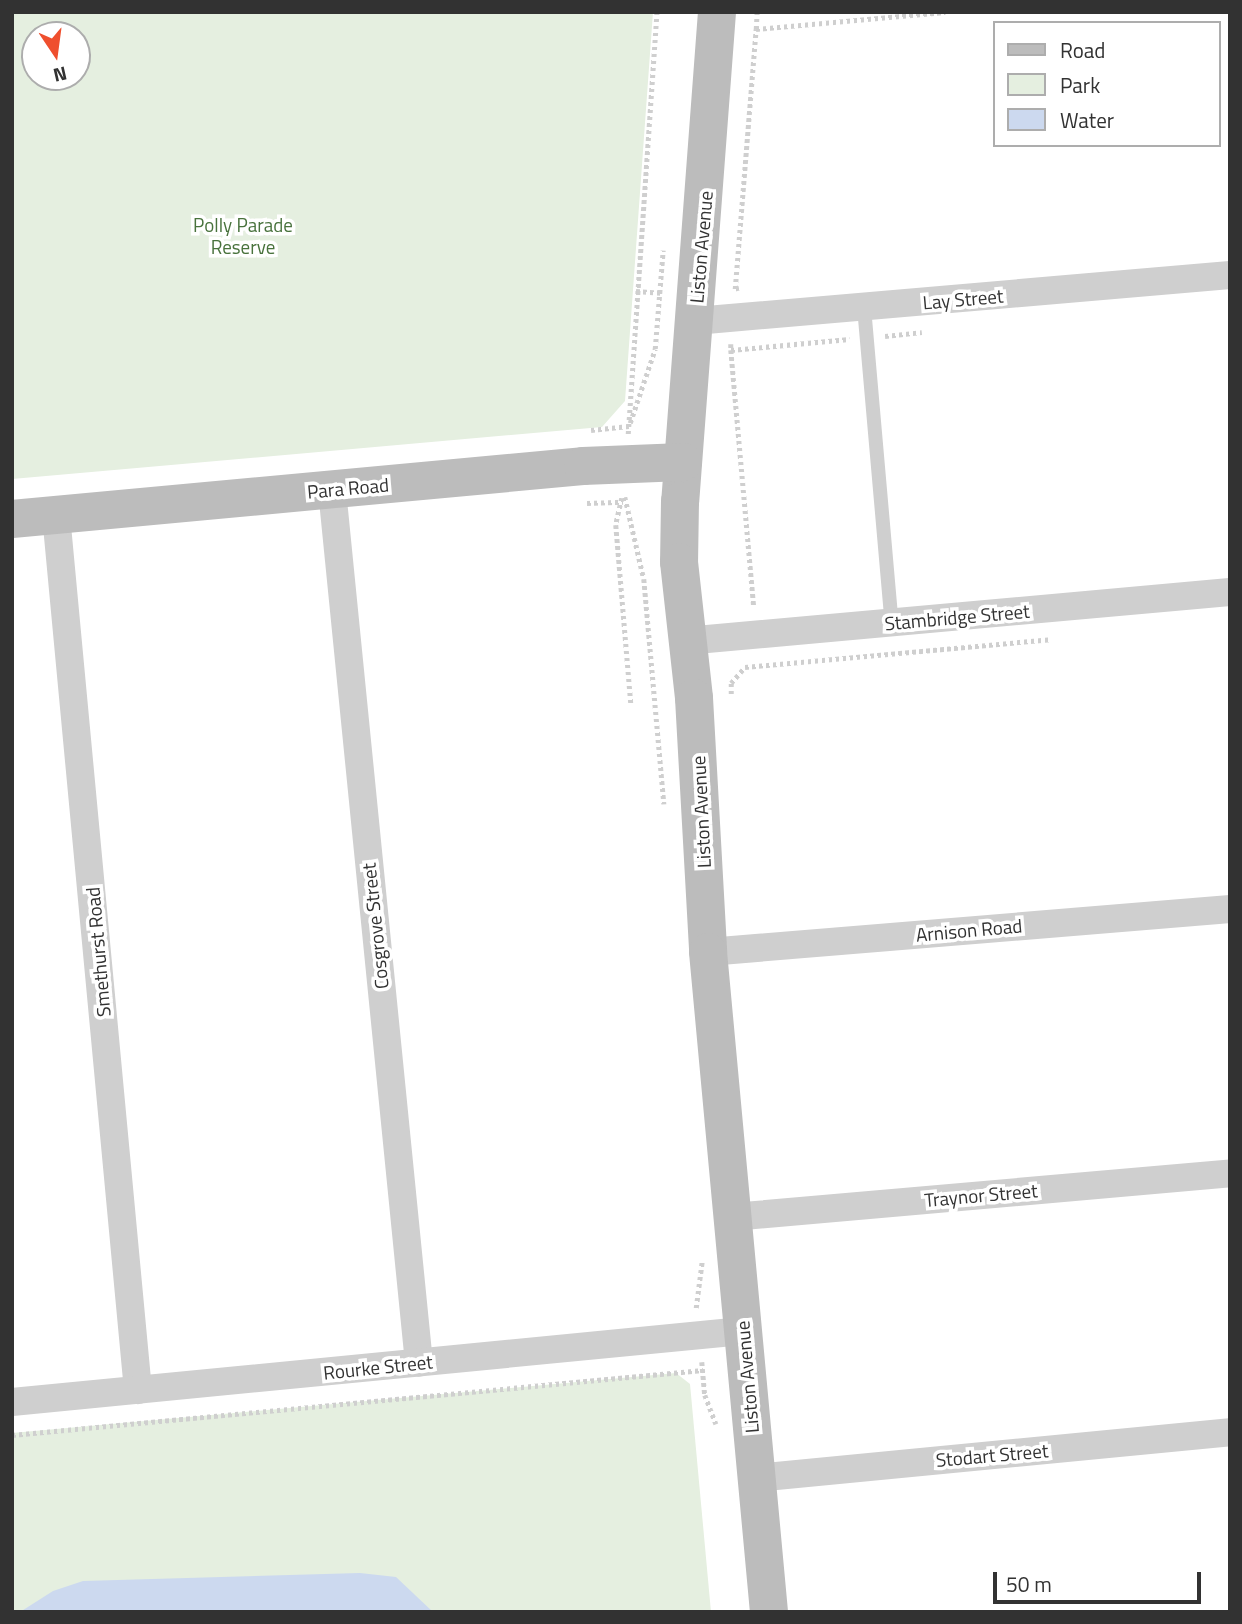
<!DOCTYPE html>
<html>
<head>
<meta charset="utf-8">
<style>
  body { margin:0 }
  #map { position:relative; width:1242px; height:1624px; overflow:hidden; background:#fff; font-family:"Titillium Web",sans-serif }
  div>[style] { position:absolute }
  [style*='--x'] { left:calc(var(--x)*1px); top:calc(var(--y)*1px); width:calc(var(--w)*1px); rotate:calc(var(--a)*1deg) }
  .green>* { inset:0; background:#e5efe0 }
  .water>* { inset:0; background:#ccd9ef }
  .path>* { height:4.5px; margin-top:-2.25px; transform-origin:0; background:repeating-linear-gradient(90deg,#cfcfcf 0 3.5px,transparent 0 7px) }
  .lane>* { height:14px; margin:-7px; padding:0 7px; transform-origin:7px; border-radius:7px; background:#cfcfcf }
  .street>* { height:28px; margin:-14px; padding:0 14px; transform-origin:14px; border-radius:14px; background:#cfcfcf }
  .secondary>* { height:38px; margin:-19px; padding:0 19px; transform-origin:19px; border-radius:19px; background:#bcbcbc }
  span { translate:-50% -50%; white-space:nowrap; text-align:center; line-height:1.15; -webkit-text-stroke:7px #fff; paint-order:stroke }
  .park-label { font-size:19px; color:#48723c }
  .street-label { font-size:19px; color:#323232 }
  .frame { position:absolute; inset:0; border:14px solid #323232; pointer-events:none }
  .legend { position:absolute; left:993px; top:21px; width:228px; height:126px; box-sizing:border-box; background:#fff; border:2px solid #adadad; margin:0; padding:9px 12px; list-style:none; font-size:21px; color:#323232 }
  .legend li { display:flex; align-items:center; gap:14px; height:35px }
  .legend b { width:35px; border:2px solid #adadad }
  .north { position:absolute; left:21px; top:21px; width:70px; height:70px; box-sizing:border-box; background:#fff; border:2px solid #adadad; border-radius:50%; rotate:167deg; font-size:19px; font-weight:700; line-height:28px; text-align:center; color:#323232 }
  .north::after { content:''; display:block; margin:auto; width:24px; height:32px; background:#ef4f2e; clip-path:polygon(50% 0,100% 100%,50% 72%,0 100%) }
  .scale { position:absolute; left:993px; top:1572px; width:208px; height:32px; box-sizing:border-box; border:4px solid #323232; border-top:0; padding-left:9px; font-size:21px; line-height:24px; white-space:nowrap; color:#323232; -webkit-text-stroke:5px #fff; paint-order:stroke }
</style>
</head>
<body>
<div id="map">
  <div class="green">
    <i style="clip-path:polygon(evenodd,12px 12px,653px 12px,625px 401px,602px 427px,12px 479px,12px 12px,35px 35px,77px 35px,77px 77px,35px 77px,35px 35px)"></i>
    <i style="clip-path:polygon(676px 1373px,690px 1384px,711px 1612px,12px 1612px,12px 1433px)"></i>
  </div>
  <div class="water">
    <i style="clip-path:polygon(360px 1573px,396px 1577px,433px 1612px,20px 1612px,53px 1591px,83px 1581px)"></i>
  </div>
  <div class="path">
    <i style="--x:756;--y:29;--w:17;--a:-87"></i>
    <i style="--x:739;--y:288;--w:4;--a:166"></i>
    <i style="--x:735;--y:289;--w:261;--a:-85.4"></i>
    <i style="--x:756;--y:29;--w:190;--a:-5.1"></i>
    <i style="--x:636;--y:291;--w:28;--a:4"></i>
    <i style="--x:885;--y:336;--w:37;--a:-6"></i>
    <i style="--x:731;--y:344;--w:6;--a:90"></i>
    <i style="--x:731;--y:350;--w:119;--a:-5.3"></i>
    <i style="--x:731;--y:350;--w:258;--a:84.9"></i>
    <i style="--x:630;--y:423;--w:78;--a:-71.3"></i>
    <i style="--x:655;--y:349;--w:99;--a:-85.4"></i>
    <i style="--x:591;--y:430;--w:38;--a:-6"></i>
    <i style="--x:628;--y:434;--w:423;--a:-86.1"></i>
    <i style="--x:625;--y:497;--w:84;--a:77"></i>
    <i style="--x:644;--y:579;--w:226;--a:84.9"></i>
    <i style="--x:622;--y:498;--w:28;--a:103"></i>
    <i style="--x:616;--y:525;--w:181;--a:85.2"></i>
    <i style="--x:587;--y:503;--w:36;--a:-2"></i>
    <i style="--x:731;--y:694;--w:11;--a:-90"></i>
    <i style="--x:731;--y:683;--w:21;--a:-49"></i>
    <i style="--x:745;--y:667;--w:307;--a:-5.2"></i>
    <i style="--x:696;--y:1308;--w:47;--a:-82.7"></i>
    <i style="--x:702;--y:1362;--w:33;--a:85"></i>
    <i style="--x:705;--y:1395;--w:31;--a:69"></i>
    <i style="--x:12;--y:1435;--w:694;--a:-5.37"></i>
  </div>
  <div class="lane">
    <i style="--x:864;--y:307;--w:318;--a:85"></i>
  </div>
  <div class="street">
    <i style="--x:695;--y:321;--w:537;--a:-4.91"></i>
    <i style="--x:332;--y:490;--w:877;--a:84.31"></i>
    <i style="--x:56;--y:515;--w:879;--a:84.65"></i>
    <i style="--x:685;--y:641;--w:547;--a:-5.14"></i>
    <i style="--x:708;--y:952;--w:524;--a:-4.71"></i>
    <i style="--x:732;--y:1217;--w:500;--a:-5"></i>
    <i style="--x:12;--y:1402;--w:734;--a:-5.55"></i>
    <i style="--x:755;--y:1478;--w:477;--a:-5.5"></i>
  </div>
  <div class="secondary">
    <i style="--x:717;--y:12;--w:490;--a:94.3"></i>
    <i style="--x:680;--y:501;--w:61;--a:90.9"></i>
    <i style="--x:679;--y:562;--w:137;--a:83.7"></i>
    <i style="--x:694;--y:698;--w:254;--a:86.8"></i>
    <i style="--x:708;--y:952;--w:663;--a:84.72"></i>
    <i style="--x:12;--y:519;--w:573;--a:-5.3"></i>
    <i style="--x:583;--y:466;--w:100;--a:-2.3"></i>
  </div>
  <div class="park-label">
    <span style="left:243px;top:236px">Polly Parade<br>Reserve</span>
  </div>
  <div class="street-label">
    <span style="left:701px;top:247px;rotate:-85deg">Liston Avenue</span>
    <span style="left:963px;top:299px;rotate:-5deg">Lay Street</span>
    <span style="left:348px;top:488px;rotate:-5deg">Para Road</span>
    <span style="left:957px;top:617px;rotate:-5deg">Stambridge Street</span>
    <span style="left:701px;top:812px;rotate:-93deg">Liston Avenue</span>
    <span style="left:375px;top:926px;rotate:-96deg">Cosgrove Street</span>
    <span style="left:969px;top:930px;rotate:-5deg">Arnison Road</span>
    <span style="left:98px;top:952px;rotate:-95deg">Smethurst Road</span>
    <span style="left:981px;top:1195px;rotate:-5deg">Traynor Street</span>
    <span style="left:378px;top:1367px;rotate:-6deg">Rourke Street</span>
    <span style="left:747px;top:1377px;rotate:-95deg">Liston Avenue</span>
    <span style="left:992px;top:1455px;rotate:-5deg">Stodart Street</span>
  </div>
  <div class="frame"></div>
  <ul class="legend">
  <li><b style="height:9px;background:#bcbcbc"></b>Road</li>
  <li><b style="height:19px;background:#e5efe0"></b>Park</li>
  <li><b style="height:19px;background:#ccd9ef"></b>Water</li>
  </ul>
  <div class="north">N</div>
  <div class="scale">50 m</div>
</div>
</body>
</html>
